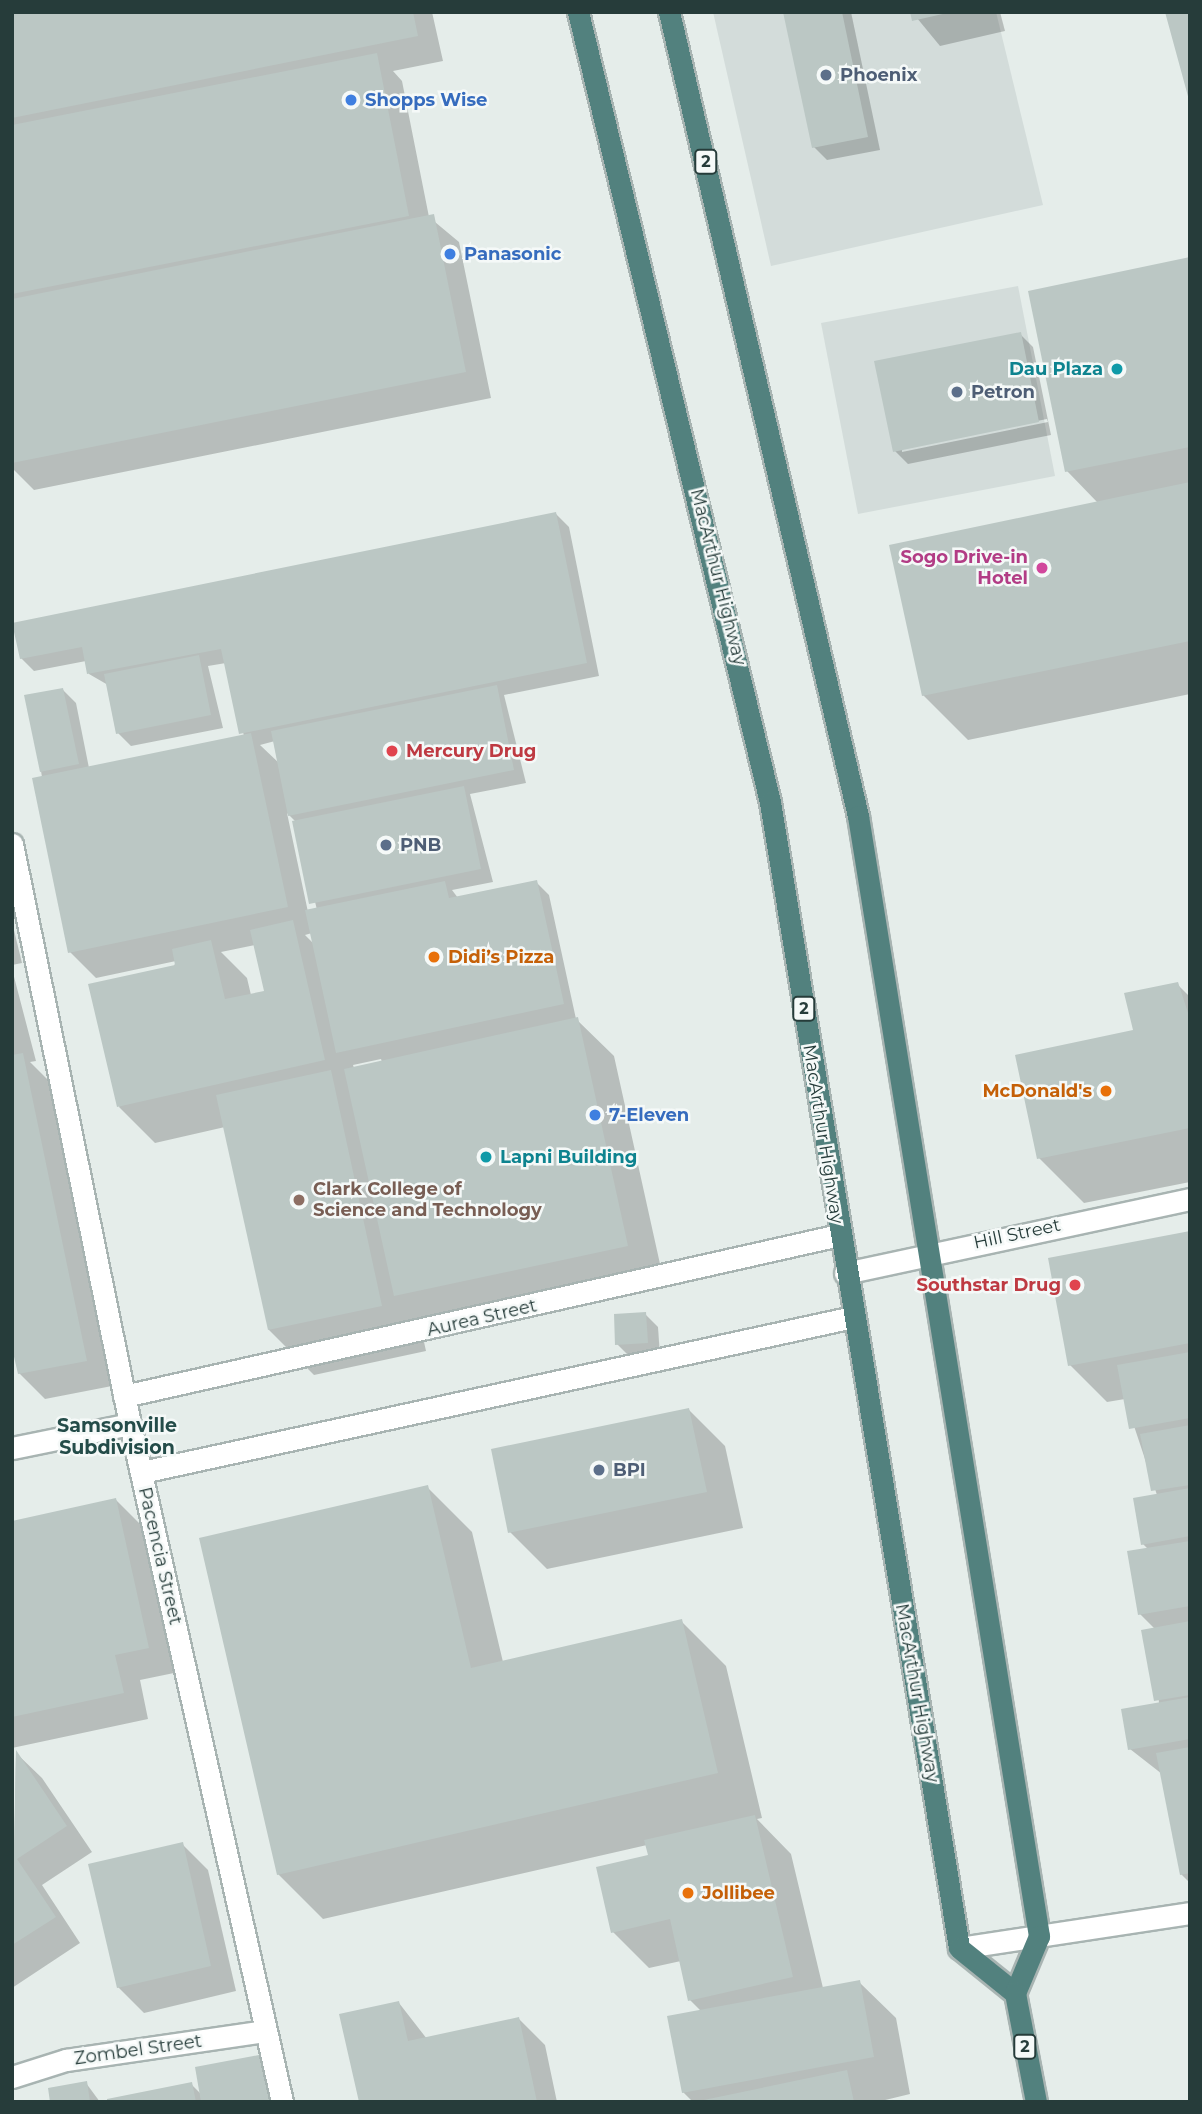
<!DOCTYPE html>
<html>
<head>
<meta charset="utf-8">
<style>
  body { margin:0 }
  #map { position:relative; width:1202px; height:2114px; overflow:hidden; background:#e5edea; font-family:Montserrat,sans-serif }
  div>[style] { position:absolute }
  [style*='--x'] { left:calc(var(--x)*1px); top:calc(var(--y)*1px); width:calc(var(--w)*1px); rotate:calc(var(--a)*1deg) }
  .built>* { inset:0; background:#d3dcda }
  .shadow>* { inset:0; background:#0003 }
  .building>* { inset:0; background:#bbc7c4 }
  .roads { filter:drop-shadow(2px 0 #a8b4b2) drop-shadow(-2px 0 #a8b4b2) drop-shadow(0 2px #a8b4b2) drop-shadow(0 -2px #a8b4b2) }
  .minor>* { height:21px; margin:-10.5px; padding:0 10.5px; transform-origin:10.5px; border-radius:10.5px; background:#fff }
  .trunk>* { height:21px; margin:-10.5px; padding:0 10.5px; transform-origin:10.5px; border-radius:10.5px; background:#52817e }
  .dots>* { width:19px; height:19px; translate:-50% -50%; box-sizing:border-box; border:4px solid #f5f9f8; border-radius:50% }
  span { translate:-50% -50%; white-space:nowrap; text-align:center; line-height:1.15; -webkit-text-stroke:5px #f5f9f8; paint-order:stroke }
  .shield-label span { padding:2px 5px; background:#f5f9f8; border:2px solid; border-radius:5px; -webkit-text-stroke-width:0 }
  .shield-label { font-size:16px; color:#263c3a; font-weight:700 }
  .service-label { font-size:18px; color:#4e5e75; font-weight:700 }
  .left { translate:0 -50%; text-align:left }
  .shop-label { font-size:18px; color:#366cbe; font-weight:700 }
  .culture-label { font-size:18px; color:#0d838f; font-weight:700 }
  .right { translate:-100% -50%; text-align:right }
  .hotel-label { font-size:18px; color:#b23c85; font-weight:700 }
  .street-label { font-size:18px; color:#263c3a }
  .health-label { font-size:18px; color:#be3a42; font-weight:700 }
  .food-label { font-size:18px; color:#c56008; font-weight:700 }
  .education-label { font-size:18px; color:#785e54; font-weight:700 }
  .neighbourhood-label { font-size:19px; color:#244c49; font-weight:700 }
  .frame { position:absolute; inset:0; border:14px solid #263c3a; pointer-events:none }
</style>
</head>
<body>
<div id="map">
  <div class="built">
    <i style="clip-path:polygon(713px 12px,996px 12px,1043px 205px,771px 266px)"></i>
    <i style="clip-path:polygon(1018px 286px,1055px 476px,858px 514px,821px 323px)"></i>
  </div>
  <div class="shadow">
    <i style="clip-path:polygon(12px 12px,432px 12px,443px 61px,393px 71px,402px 81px,429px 217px,459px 242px,491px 398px,34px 490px,12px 468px)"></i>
    <i style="clip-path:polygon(785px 12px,851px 12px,880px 150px,827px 160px,814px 147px)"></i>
    <i style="clip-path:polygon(912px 12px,1000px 12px,1005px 31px,940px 46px)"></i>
    <i style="clip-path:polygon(1190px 259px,1190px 694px,968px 740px,923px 695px,1098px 503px,1067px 471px)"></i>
    <i style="clip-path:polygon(evenodd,1020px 334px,1033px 347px,1051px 435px,908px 464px,895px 451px,1020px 334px,1047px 419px,1048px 422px,902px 452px,902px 448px,1047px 419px)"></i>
    <i style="clip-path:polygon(evenodd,556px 514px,569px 527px,599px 676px,504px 695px,526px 783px,470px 794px,493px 882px,452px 890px,458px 898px,536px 882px,549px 895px,576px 1019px,614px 1056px,664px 1282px,419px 1319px,426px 1351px,314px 1375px,269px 1330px,225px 1127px,155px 1143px,119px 1107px,176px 961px,96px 978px,70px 952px,41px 771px,63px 690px,76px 703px,89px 768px,244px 736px,226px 663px,208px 666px,223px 728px,131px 746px,118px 733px,108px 685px,89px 674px,86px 661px,34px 671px,21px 658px,556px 514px,275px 741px,280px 764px,260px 745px,275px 741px,556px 514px,287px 813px,296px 822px,317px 910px,308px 912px,287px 813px,556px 514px,312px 933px,314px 944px,305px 935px,312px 933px,556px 514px,255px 945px,266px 992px,251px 995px,247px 978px,221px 952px,255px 945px,556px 514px,381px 1059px,382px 1062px,354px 1068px,353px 1065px,381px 1059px)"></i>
    <i style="clip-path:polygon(12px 922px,22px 963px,12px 965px)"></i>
    <i style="clip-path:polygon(12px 969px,36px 1061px,30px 1062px,49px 1081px,112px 1386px,45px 1399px,19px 1373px,12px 1339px)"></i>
    <i style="clip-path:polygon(1177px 984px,1190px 997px,1190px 1182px,1084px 1203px,1039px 1158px)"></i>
    <i style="clip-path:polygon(1190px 1233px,1190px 1883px,1181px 1874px,1162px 1774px,1130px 1749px,1159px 1704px,1155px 1629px,1140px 1614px,1148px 1549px,1143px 1544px,1157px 1495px,1125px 1399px,1107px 1402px,1070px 1365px)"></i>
    <i style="clip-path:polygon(645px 1314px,658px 1327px,660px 1356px,630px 1357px,617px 1344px)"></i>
    <i style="clip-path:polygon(689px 1410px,725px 1446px,743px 1528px,547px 1569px,510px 1532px)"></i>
    <i style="clip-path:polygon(427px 1487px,472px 1532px,503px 1662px,681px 1621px,726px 1666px,762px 1818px,757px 1819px,791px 1854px,823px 1988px,859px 1982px,896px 2018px,910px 2094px,877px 2102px,693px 2102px,683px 2092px,701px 2011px,690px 2000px,681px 1961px,649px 1968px,613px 1932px,650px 1856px,647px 1845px,323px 1919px,278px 1874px)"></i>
    <i style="clip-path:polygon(116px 1500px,142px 1526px,174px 1673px,140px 1680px,148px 1719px,12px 1748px,12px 1522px)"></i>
    <i style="clip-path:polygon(16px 1753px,42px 1778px,92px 1852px,42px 1885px,80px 1943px,12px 1988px)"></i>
    <i style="clip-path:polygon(182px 1844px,208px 1870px,236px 1991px,144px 2013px,118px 1987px)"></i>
    <i style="clip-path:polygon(399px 2003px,427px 2039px,519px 2019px,545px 2045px,557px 2102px,361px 2102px)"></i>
    <i style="clip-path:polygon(263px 2056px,289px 2082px,293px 2102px,109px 2102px,191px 2084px,201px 2094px)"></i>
    <i style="clip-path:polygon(86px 2083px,100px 2102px,52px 2102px)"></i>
  </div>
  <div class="building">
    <i style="clip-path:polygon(12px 12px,413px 12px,418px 36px,12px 118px)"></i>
    <i style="clip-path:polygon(783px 12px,842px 12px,868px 137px,812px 148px)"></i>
    <i style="clip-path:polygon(910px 12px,947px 12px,947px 13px,912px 21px)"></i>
    <i style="clip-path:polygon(1165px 12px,1190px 12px,1190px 100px,1189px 100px)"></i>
    <i style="clip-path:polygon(377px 53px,409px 216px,12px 294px,12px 125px)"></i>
    <i style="clip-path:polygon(434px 214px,466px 372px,12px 463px,12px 299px)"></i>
    <i style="clip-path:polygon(1190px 257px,1190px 447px,1065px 472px,1028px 291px)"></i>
    <i style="clip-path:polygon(1021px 332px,1039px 422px,893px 452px,874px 361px)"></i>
    <i style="clip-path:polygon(1190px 482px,1190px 641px,922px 696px,889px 545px)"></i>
    <i style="clip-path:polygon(556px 512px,587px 663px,239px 734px,221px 649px,87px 674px,82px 647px,20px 659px,12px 623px)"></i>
    <i style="clip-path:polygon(199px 655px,211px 715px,116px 734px,104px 674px)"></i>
    <i style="clip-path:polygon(497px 685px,514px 770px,288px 816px,271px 731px)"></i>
    <i style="clip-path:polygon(63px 688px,79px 764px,40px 772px,24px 695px)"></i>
    <i style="clip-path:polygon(251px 733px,288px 907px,68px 953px,32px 778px)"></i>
    <i style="clip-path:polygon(464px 786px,481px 869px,309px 904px,292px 821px)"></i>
    <i style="clip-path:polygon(537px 880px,564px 1004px,336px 1053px,305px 910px,445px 881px,449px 898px)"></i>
    <i style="clip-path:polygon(293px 920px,325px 1060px,117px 1107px,88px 984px,175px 965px,172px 949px,211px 940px,225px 999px,264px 991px,250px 930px)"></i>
    <i style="clip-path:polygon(1178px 982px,1190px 1019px,1190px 1128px,1037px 1159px,1015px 1055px,1133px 1030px,1124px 993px)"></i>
    <i style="clip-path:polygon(578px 1017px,628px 1246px,394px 1296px,344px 1069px)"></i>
    <i style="clip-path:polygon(23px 1053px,87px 1361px,18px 1374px,12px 1348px,12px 1055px)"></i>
    <i style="clip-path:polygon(331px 1070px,382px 1306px,268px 1330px,216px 1095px)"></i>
    <i style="clip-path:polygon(1190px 1231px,1190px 1343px,1068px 1366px,1048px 1258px)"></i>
    <i style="clip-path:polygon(646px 1312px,648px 1343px,615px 1345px,614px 1314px)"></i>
    <i style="clip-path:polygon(1190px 1352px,1190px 1418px,1129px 1429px,1117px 1365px)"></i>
    <i style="clip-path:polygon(689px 1408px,707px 1492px,508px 1533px,491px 1449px)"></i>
    <i style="clip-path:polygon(1190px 1425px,1190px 1485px,1151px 1491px,1140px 1434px)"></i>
    <i style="clip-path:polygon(428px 1485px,471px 1668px,682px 1619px,718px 1773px,277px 1875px,199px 1538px)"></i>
    <i style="clip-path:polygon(1190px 1488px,1190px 1536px,1141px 1545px,1133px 1498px)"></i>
    <i style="clip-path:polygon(116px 1498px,149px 1648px,115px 1655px,124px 1693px,12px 1717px,12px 1521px)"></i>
    <i style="clip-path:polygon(1190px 1541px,1190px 1606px,1138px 1615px,1127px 1551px)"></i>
    <i style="clip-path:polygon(1190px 1621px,1190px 1695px,1154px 1701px,1141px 1630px)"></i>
    <i style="clip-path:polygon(1190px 1697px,1190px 1739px,1128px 1750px,1121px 1709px)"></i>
    <i style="clip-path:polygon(1190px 1747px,1190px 1873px,1180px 1875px,1156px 1753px)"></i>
    <i style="clip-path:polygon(16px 1750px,67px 1826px,17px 1859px,56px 1917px,12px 1945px)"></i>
    <i style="clip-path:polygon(755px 1815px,793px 1977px,688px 2001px,670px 1919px,611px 1933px,596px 1867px,648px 1855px,644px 1840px)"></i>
    <i style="clip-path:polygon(183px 1842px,211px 1966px,117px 1988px,88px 1864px)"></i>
    <i style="clip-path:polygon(860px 1980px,874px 2057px,682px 2093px,667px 2016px)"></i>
    <i style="clip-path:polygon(399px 2001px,408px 2041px,519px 2017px,537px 2102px,359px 2102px,339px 2014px)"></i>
    <i style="clip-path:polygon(264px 2054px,272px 2102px,201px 2102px,195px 2067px)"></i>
    <i style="clip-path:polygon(847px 2070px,854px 2102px,699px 2102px,699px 2101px)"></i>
    <i style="clip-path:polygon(87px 2081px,90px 2102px,50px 2102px,48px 2088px)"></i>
    <i style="clip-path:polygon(192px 2082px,196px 2102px,107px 2102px,107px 2099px)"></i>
  </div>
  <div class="roads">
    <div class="minor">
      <i style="--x:12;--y:844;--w:592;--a:78.5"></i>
      <i style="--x:130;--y:1424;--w:695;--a:77.36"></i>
      <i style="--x:845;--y:1273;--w:353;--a:-12.1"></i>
      <i style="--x:124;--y:1396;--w:733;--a:-12.69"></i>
      <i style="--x:12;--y:1448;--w:120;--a:-11.5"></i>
      <i style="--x:142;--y:1472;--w:728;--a:-12.3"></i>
      <i style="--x:959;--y:1948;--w:234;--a:-8.6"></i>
      <i style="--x:12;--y:2077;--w:57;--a:-17.5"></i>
      <i style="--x:66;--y:2060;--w:202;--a:-8.3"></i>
    </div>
    <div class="trunk">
      <i style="--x:578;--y:12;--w:813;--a:76.34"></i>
      <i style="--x:770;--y:802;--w:1161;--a:80.63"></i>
      <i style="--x:959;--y:1948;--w:72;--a:38.8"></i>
      <i style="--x:669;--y:12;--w:826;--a:76.77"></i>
      <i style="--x:858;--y:816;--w:1135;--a:80.82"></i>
      <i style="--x:1039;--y:1936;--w:62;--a:112.8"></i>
      <i style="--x:1015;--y:1993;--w:111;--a:79.1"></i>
    </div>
  </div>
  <div class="dots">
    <i style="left:826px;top:75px;background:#5c6f8a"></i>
    <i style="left:351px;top:100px;background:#3f7fe0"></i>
    <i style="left:450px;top:254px;background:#3f7fe0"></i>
    <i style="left:1117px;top:369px;background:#0f9aa8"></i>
    <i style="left:957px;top:392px;background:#5c6f8a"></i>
    <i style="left:1042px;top:568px;background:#d1479c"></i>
    <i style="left:392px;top:751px;background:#e0444e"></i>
    <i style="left:386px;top:845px;background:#5c6f8a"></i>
    <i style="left:434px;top:957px;background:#e8710a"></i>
    <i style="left:1106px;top:1091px;background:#e8710a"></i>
    <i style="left:595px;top:1115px;background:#3f7fe0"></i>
    <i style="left:486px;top:1157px;background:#0f9aa8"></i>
    <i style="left:299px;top:1200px;background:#8d6e63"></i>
    <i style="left:1075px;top:1285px;background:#e0444e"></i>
    <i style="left:599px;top:1470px;background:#5c6f8a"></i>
    <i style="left:688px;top:1893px;background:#e8710a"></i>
  </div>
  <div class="shield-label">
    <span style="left:706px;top:162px">2</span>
    <span style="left:804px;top:1009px">2</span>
    <span style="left:1025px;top:2047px">2</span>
  </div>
  <div class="service-label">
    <span class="left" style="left:840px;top:75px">Phoenix</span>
    <span class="left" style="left:971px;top:392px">Petron</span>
    <span class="left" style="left:400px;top:845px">PNB</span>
    <span class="left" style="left:613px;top:1470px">BPI</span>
  </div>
  <div class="shop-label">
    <span class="left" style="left:365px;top:100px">Shopps Wise</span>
    <span class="left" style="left:464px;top:254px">Panasonic</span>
    <span class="left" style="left:609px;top:1115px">7-Eleven</span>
  </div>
  <div class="culture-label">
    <span class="right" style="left:1103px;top:369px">Dau Plaza</span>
    <span class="left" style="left:500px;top:1157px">Lapni Building</span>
  </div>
  <div class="hotel-label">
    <span class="right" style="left:1028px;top:568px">Sogo Drive-in<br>Hotel</span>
  </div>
  <div class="street-label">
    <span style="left:718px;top:577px;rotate:76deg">MacArthur Highway</span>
    <span style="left:823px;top:1134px;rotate:81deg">MacArthur Highway</span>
    <span style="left:1017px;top:1234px;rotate:-12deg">Hill Street</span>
    <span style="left:482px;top:1318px;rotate:-13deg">Aurea Street</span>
    <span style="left:160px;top:1556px;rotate:77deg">Pacencia Street</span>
    <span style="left:917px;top:1693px;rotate:80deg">MacArthur Highway</span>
    <span style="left:138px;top:2050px;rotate:-8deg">Zombel Street</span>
  </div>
  <div class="health-label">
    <span class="left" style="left:406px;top:751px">Mercury Drug</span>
    <span class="right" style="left:1061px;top:1285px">Southstar Drug</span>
  </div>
  <div class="food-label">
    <span class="left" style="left:448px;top:957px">Didi’s Pizza</span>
    <span class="right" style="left:1092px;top:1091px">McDonald's</span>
    <span class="left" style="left:702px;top:1893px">Jollibee</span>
  </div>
  <div class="education-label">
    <span class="left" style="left:313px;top:1200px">Clark College of<br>Science and Technology</span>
  </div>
  <div class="neighbourhood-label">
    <span style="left:117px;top:1437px">Samsonville<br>Subdivision</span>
  </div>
  <div class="frame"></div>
</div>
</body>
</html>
